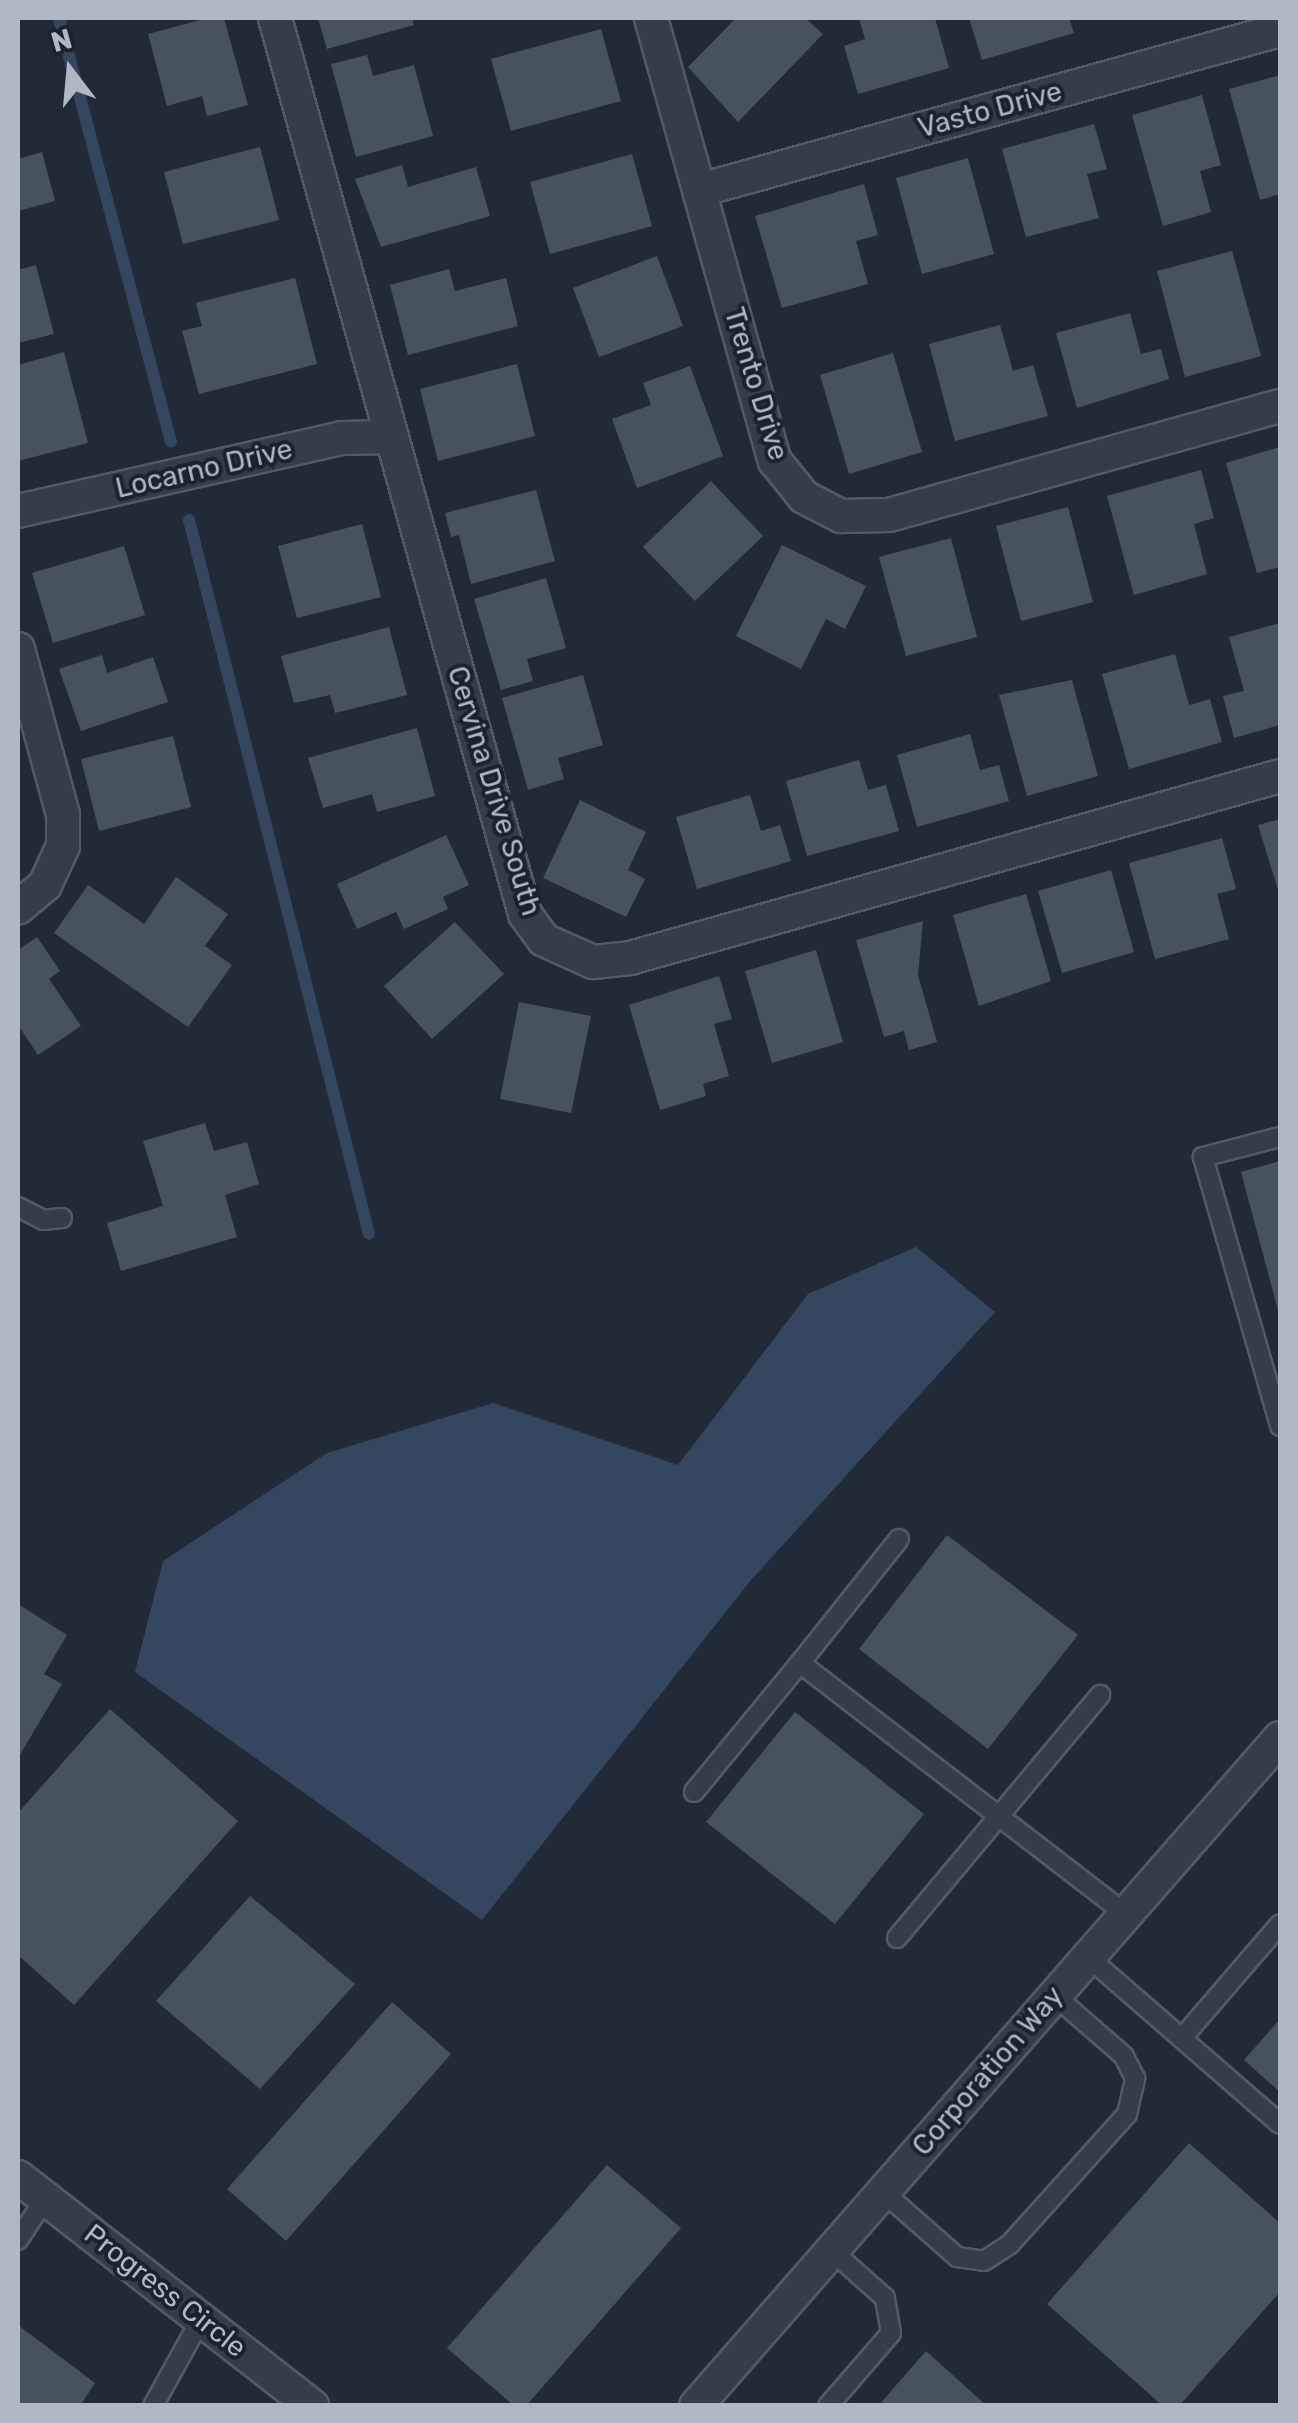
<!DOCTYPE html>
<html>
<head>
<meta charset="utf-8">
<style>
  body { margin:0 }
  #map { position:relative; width:1298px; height:2423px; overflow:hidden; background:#212b37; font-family:Rubik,sans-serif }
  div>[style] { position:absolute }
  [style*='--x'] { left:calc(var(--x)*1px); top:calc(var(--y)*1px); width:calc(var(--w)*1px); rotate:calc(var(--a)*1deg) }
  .water>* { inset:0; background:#35475e }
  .stream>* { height:12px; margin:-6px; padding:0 6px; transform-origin:6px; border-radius:6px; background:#35475e }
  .building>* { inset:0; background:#475261 }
  .roads { filter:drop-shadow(2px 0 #525b65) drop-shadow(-2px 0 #525b65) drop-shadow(0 2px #525b65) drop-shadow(0 -2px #525b65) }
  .service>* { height:18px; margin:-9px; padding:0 9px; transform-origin:9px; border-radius:9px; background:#343d48 }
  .minor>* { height:32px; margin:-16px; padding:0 16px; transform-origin:16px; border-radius:16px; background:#343d48 }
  span { translate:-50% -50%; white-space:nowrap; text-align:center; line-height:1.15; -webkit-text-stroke:8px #1a222c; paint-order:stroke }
  .street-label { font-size:28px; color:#afb8c4 }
  .frame { position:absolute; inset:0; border:20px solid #afb8c4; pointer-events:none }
  .north { position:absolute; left:20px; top:20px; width:100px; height:100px; -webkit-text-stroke:8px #1a222c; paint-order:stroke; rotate:344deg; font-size:28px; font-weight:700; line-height:40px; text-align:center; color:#afb8c4 }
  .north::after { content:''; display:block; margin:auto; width:35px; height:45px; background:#afb8c4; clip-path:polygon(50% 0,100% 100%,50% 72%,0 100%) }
</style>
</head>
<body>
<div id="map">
  <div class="water">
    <i style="clip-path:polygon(916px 1247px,995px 1312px,751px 1580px,482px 1920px,135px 1672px,163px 1561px,327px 1453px,493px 1403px,678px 1465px,808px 1294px)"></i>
  </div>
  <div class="stream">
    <i style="--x:59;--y:18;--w:438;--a:75.2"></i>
    <i style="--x:189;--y:520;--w:736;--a:75.85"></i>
  </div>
  <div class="building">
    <i style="clip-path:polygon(208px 18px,224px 18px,248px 105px,207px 116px,202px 96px,167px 106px,148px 34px)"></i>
    <i style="clip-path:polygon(318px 18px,412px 18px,414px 25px,327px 49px)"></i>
    <i style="clip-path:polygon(736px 18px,805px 18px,823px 34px,738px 122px,688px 67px)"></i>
    <i style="clip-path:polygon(859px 18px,935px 18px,949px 68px,858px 94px,844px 46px,865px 39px)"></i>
    <i style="clip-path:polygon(969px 18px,1069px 18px,1074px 33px,982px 60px)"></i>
    <i style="clip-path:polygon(601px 29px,621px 101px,511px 131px,491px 59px)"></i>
    <i style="clip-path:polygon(367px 55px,373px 76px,414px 65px,433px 136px,356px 157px,331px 64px)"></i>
    <i style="clip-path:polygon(1280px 75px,1280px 194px,1260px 200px,1229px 89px)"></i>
    <i style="clip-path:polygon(1202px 95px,1221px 165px,1200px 171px,1211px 212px,1163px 226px,1132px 115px)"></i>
    <i style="clip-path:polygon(1094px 124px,1107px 169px,1087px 174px,1099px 218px,1026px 237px,1002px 149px)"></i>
    <i style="clip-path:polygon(260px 147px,279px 220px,183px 244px,164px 172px)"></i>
    <i style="clip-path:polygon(42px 152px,55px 201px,18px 211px,18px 159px)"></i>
    <i style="clip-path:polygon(632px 154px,652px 226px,550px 254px,530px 182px)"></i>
    <i style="clip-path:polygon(968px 158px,994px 254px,922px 274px,896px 178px)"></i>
    <i style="clip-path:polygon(402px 165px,408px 187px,476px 167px,490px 216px,381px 247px,355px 179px)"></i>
    <i style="clip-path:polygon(864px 184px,878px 235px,856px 241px,868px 284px,782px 308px,755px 216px)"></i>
    <i style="clip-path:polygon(1232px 251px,1261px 356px,1185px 377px,1157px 271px)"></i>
    <i style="clip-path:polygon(657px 256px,683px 326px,599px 357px,573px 288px)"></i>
    <i style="clip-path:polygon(36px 265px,54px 334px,18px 343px,18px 270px)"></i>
    <i style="clip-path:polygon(449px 269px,455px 291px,506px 278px,518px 326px,408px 355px,390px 285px)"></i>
    <i style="clip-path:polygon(295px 278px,317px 364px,199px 394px,182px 331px,202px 326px,196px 303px)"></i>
    <i style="clip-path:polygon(1130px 313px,1141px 354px,1161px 349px,1169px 379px,1077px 408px,1056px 333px)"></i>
    <i style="clip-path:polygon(1000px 325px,1013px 371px,1033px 365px,1048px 416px,955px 441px,929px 344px)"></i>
    <i style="clip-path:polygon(64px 352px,88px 443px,18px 461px,18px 365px)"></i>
    <i style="clip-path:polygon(893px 353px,922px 452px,849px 474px,820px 375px)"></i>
    <i style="clip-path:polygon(517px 364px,535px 436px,438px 461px,420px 389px)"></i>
    <i style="clip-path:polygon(690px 366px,723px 456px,637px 488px,612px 419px,651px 405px,643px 383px)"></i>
    <i style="clip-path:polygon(1280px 447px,1280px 567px,1257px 573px,1226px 463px)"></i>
    <i style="clip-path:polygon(1201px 470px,1214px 518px,1194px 524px,1207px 574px,1134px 595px,1107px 496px)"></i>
    <i style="clip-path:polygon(711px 481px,763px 536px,695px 601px,643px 547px)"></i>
    <i style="clip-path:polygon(536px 490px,555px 561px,471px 584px,459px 535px,451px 537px,445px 513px)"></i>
    <i style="clip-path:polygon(1068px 507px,1093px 602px,1021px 621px,996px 526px)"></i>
    <i style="clip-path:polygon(362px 524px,381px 597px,297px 618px,278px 546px)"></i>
    <i style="clip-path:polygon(951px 538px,977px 637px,906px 656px,879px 557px)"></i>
    <i style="clip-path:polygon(782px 545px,866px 586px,845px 629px,826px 619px,801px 669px,736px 636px)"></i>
    <i style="clip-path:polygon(124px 546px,145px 615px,53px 643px,32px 573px)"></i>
    <i style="clip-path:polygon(546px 578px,566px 648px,527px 659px,533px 681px,501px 690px,474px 599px)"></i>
    <i style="clip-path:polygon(1280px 623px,1280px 725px,1234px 738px,1223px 696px,1244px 691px,1229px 637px)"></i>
    <i style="clip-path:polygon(389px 627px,407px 695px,335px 713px,330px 695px,294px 703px,281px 656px)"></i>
    <i style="clip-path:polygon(1175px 654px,1189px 705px,1210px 699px,1222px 742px,1129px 769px,1102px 674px)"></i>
    <i style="clip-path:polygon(102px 655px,107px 673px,153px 657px,168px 702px,81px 731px,59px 669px)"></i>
    <i style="clip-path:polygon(583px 675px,603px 745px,558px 758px,564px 779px,528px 790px,502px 698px)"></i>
    <i style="clip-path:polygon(1072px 680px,1098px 776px,1027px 796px,999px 695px)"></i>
    <i style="clip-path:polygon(417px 728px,435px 796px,377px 812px,372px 794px,323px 808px,308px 758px)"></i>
    <i style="clip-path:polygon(970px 734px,980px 770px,999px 765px,1009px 801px,917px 827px,897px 755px)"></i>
    <i style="clip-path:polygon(173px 736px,191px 807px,99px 831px,81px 759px)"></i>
    <i style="clip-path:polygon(859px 760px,868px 790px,886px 785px,899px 831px,807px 856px,786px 781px)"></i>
    <i style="clip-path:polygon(750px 795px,761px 831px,780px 825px,791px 861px,697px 889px,676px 817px)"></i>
    <i style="clip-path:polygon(580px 800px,646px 832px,628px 870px,645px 879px,626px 917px,543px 878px)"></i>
    <i style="clip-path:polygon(1280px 819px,1280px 896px,1258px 825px)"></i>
    <i style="clip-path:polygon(446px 835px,469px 885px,443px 897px,448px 909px,404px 929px,396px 912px,357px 929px,337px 884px)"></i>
    <i style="clip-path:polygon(1222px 838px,1236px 889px,1217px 894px,1229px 939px,1155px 959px,1129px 863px)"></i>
    <i style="clip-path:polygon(1111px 870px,1134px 952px,1062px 973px,1038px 891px)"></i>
    <i style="clip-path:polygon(176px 877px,228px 914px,205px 946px,232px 965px,188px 1027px,54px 933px,88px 885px,144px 924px)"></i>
    <i style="clip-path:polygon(1026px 894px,1051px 981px,979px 1006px,953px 915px)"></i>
    <i style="clip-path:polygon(923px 921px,918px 975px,937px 1042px,909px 1050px,904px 1031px,884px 1037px,856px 940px)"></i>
    <i style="clip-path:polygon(455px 922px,504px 974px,432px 1039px,384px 986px)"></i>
    <i style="clip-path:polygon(37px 937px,60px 971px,49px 979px,81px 1026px,38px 1055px,18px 1025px,18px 950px)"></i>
    <i style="clip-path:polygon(816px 950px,843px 1042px,772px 1063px,745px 971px)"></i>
    <i style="clip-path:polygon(719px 976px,732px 1019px,714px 1024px,729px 1076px,703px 1084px,706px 1096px,660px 1110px,629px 1005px)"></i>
    <i style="clip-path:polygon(519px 1002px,591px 1016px,571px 1113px,500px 1099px)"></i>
    <i style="clip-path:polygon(205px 1123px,214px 1151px,247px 1142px,259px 1184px,225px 1195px,237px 1237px,121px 1271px,107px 1223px,163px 1206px,143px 1141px)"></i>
    <i style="clip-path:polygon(1280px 1161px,1280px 1313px,1279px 1314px,1241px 1172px)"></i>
    <i style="clip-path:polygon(947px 1535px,1078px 1635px,988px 1749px,859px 1649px)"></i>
    <i style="clip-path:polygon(18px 1604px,67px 1635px,44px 1674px,62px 1684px,18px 1758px)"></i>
    <i style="clip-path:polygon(110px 1709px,238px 1821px,74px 2005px,18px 1955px,18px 1813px)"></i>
    <i style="clip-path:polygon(795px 1712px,924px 1814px,835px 1924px,706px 1822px)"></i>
    <i style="clip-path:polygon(250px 1896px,355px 1984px,260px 2089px,156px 2001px)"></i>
    <i style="clip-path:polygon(392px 2002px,451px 2054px,286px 2241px,227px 2189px)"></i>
    <i style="clip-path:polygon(1280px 2019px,1280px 2092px,1244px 2060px)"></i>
    <i style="clip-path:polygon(1189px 2143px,1280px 2223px,1280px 2292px,1179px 2406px,1163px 2406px,1047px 2304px)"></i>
    <i style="clip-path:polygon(607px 2165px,681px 2228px,526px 2406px,514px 2406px,447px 2348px)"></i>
    <i style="clip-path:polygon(18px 2325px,95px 2383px,80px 2406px,18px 2406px)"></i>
    <i style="clip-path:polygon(926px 2351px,987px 2406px,878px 2406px)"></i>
  </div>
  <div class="roads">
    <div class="service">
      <i style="--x:1280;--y:1137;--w:80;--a:165.4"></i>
      <i style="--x:1203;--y:1157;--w:280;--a:74"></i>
      <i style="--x:18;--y:1207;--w:28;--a:27"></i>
      <i style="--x:43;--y:1220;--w:19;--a:-6"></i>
      <i style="--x:899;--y:1539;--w:159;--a:128.6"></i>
      <i style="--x:800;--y:1663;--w:411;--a:37.6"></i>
      <i style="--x:694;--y:1792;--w:167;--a:-50.6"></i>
      <i style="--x:897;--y:1938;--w:317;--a:-50.1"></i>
      <i style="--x:1088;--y:1957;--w:254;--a:41"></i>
      <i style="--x:1182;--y:2038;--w:150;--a:-49.3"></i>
      <i style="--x:882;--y:2191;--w:100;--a:41.3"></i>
      <i style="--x:957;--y:2257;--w:27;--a:8"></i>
      <i style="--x:984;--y:2261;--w:31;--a:-33"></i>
      <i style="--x:1010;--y:2244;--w:175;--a:-48"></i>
      <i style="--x:1127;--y:2114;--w:37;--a:-77"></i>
      <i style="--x:1135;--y:2078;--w:25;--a:-117"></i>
      <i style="--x:1124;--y:2056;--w:91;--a:-139"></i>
      <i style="--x:18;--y:2240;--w:49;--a:-56.6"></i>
      <i style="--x:153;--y:2406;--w:99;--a:-61.1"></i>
      <i style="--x:828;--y:2406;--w:96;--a:-49.2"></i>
      <i style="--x:891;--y:2333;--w:36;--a:-100"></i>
      <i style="--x:885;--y:2298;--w:72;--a:-138.4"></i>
    </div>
    <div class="minor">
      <i style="--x:275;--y:18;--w:930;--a:74.41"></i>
      <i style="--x:525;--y:914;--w:32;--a:54"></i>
      <i style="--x:544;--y:940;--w:54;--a:24.2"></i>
      <i style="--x:593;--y:962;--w:37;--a:-6"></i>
      <i style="--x:630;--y:958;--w:675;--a:-15.64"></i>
      <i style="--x:651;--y:18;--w:460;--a:74.4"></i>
      <i style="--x:775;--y:461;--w:46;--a:51.1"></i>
      <i style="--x:804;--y:497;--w:42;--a:27.2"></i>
      <i style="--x:841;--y:516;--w:48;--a:-1.2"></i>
      <i style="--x:889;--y:515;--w:406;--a:-15.6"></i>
      <i style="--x:700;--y:190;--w:602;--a:-15.42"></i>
      <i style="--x:18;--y:511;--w:332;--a:-12.7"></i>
      <i style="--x:342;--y:438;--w:49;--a:-1.2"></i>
      <i style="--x:18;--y:649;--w:172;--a:74.8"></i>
      <i style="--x:63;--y:815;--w:31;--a:90"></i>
      <i style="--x:63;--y:846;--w:43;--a:114.8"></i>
      <i style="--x:45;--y:885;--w:35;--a:140"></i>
      <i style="--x:18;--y:2177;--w:373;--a:37.9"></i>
      <i style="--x:696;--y:2406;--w:887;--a:-48.84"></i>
    </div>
  </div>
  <div class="street-label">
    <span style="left:990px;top:110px;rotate:-15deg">Vasto Drive</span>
    <span style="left:756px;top:384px;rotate:73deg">Trento Drive</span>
    <span style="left:204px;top:469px;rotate:-13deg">Locarno Drive</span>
    <span style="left:494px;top:791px;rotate:73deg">Cervina Drive South</span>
    <span style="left:988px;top:2071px;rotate:-49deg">Corporation Way</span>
    <span style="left:165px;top:2291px;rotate:38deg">Progress Circle</span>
  </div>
  <div class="frame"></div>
  <div class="north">N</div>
</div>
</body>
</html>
